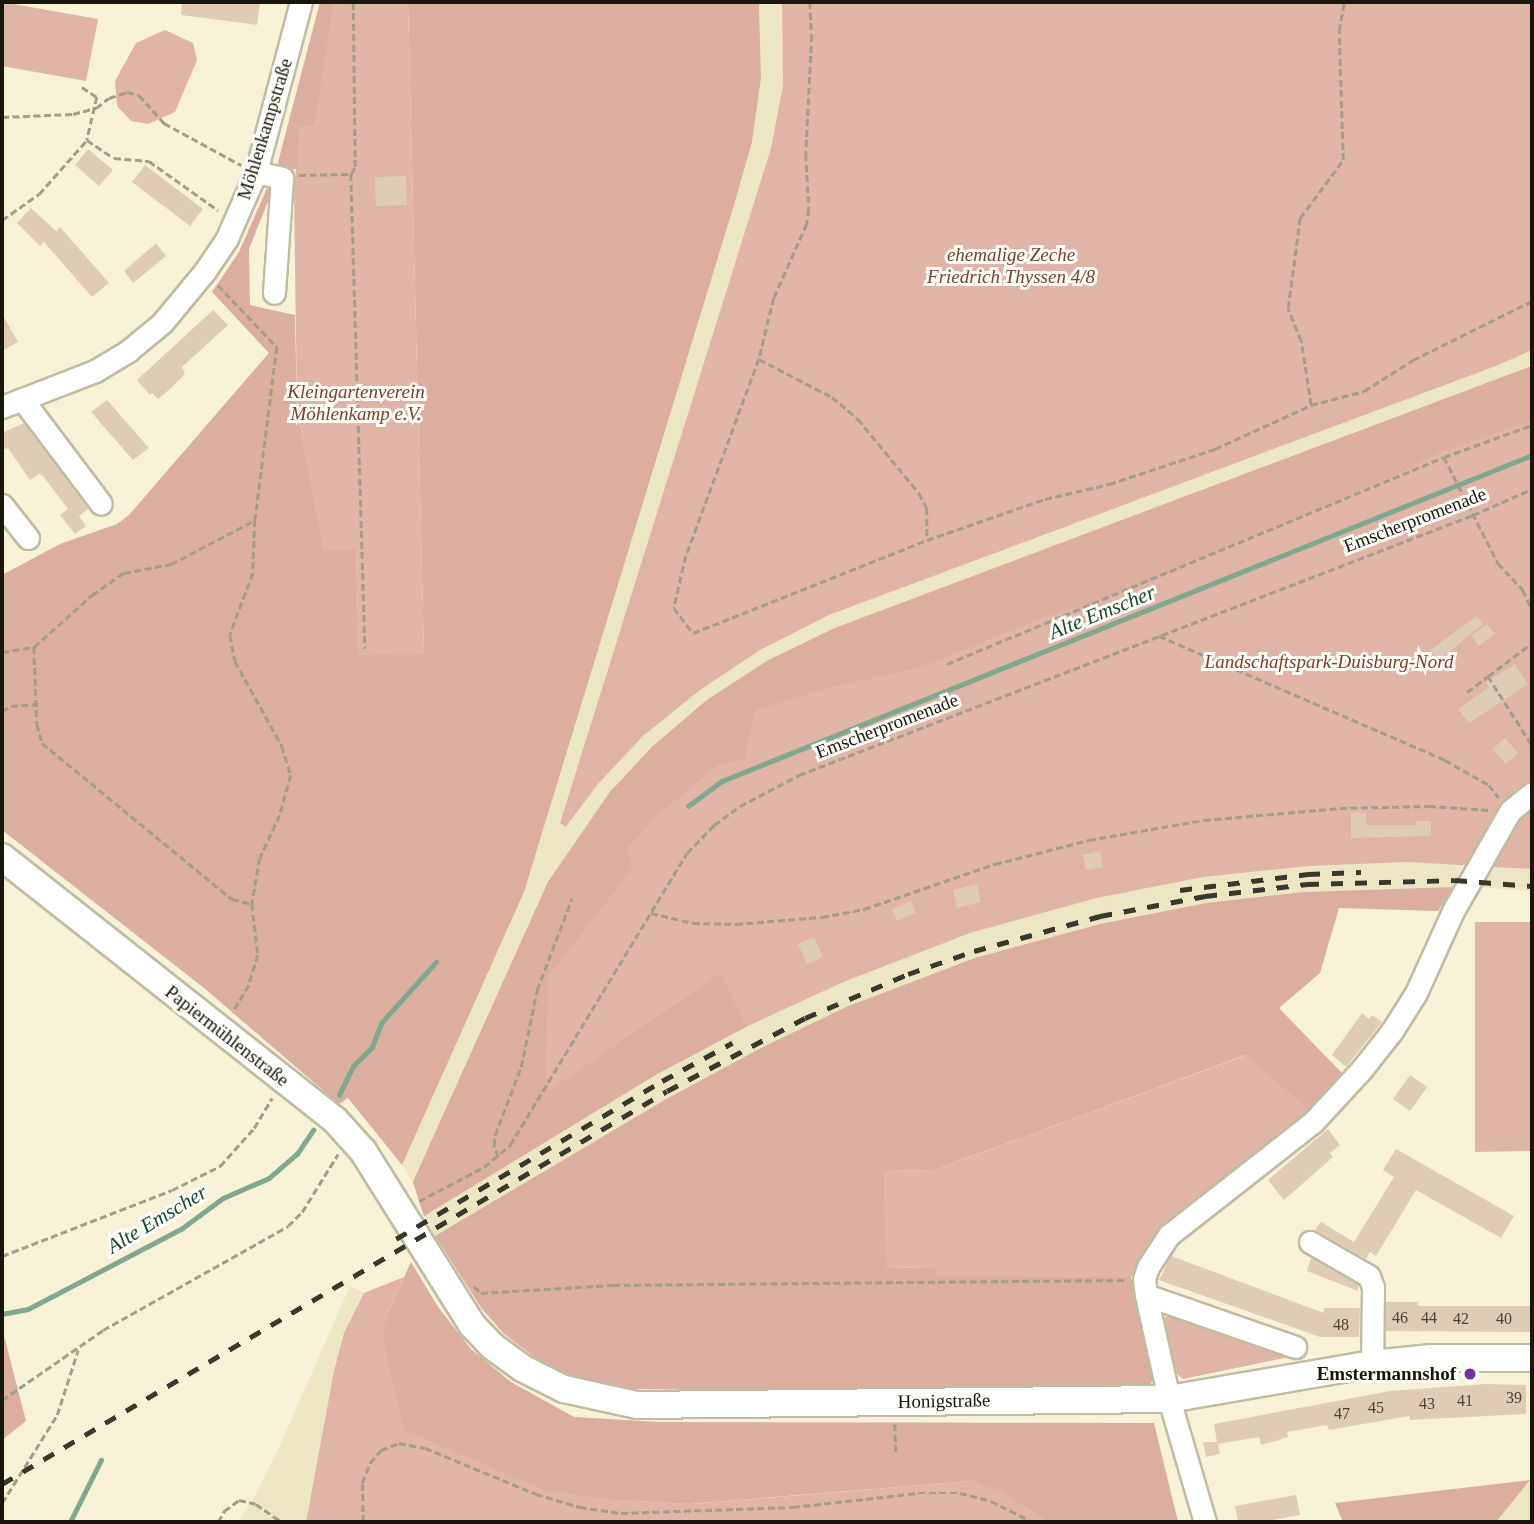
<!DOCTYPE html>
<html>
<head>
<meta charset="utf-8">
<style>
  body { margin:0 }
  #map { position:relative; width:1534px; height:1524px; overflow:hidden; background:#f6f1d7; font-family:Georgia,serif }
  div>[style] { position:absolute }
  [style*='--x'] { left:calc(var(--x)*1px); top:calc(var(--y)*1px); width:calc(var(--w)*1px); rotate:calc(var(--a)*1deg) }
  .built>* { inset:0; background:#ece6c4 }
  .green>* { inset:0; background:#e0b4a7 }
  .forest>* { inset:0; background:#dbaea0 }
  .stream>* { height:4.5px; margin:-2.25px; padding:0 2.25px; transform-origin:2.25px; border-radius:2.25px; background:#7fa891 }
  .building>* { inset:0; background:#dfccb7 }
  .path>* { height:2.5px; margin-top:-1.25px; transform-origin:0; background:repeating-linear-gradient(90deg,#a29e8b 0 7px,transparent 0 10.5px) }
  .roads { filter:drop-shadow(2px 0 #c0bca2) drop-shadow(-2px 0 #c0bca2) drop-shadow(0 2px #c0bca2) drop-shadow(0 -2px #c0bca2) }
  .minor>* { height:21px; margin:-10.5px; padding:0 10.5px; transform-origin:10.5px; border-radius:10.5px; background:#fff }
  .major>* { height:26px; margin:-13px; padding:0 13px; transform-origin:13px; border-radius:13px; background:#fff }
  .rail>* { height:4.5px; margin-top:-2.25px; transform-origin:0; background:repeating-linear-gradient(90deg,#3a382c 0 12px,transparent 0 24px) }
  .dots>* { width:19px; height:19px; translate:-50% -50%; box-sizing:border-box; border:4px solid #fffef9; border-radius:50% }
  span { translate:-50% -50%; white-space:nowrap; text-align:center; line-height:1.15; -webkit-text-stroke:6px #fffef9; paint-order:stroke }
  .number-label { font-size:16px; color:#4a4438 }
  .number-label span { -webkit-text-stroke-width:0 }
  .street-label { font-size:19px; color:#18160d }
  .park-label { font-size:19px; color:#793e2c; font-style:italic }
  .poi-label { font-size:19px; color:#18160d; font-weight:700 }
  .right { translate:-100% -50%; text-align:right }
  .water-label { font-size:21px; color:#154830; font-style:italic }
  .frame { position:absolute; inset:0; border:4px solid #18160d; pointer-events:none }
</style>
</head>
<body>
<div id="map">
  <div class="built">
    <i style="clip-path:polygon(759px 2px,782px 2px,783px 85px,771px 148px,560px 823px,567px 827px,598px 784px,643px 736px,700px 690px,760px 650px,829px 615px,1496px 366px,1532px 350px,1532px 366px,835px 628px,767px 661px,707px 700px,653px 746px,610px 792px,548px 882px,413px 1182px,402px 1165px,524px 892px,734px 205px,752px 142px,761px 78px)"></i>
    <i style="clip-path:polygon(1407px 862px,1463px 864px,1453px 887px,1304px 892px,1206px 903px,1100px 924px,975px 958px,761px 1048px,668px 1098px,435px 1236px,424px 1216px,657px 1074px,746px 1027px,841px 983px,970px 933px,1097px 898px,1203px 877px,1309px 866px)"></i>
    <i style="clip-path:polygon(1488px 866px,1532px 869px,1532px 891px,1477px 887px)"></i>
    <i style="clip-path:polygon(350px 1286px,364px 1293px,344px 1333px,334px 1371px,306px 1522px,237px 1522px,251px 1503px,278px 1450px)"></i>
    <i style="clip-path:polygon(1530px 1480px,1532px 1522px,1496px 1522px)"></i>
  </div>
  <div class="green">
    <i style="clip-path:polygon(2px 2px,98px 19px,86px 81px,2px 66px)"></i>
    <i style="clip-path:polygon(334px 2px,408px 2px,424px 654px,359px 656px,356px 549px,324px 551px,297px 408px,294px 190px,300px 125px)"></i>
    <i style="clip-path:polygon(782px 2px,1532px 2px,1532px 350px,1496px 366px,829px 615px,760px 650px,700px 690px,643px 736px,598px 784px,566px 827px,560px 823px,771px 148px,783px 85px)"></i>
    <i style="clip-path:polygon(165px 30px,193px 43px,197px 60px,175px 112px,148px 124px,131px 121px,117px 106px,115px 81px,136px 43px)"></i>
    <i style="clip-path:polygon(1532px 366px,1532px 869px,1407px 862px,1309px 866px,1203px 877px,1097px 898px,970px 933px,841px 983px,746px 1027px,657px 1074px,424px 1216px,413px 1182px,548px 882px,610px 792px,653px 746px,707px 700px,767px 661px,835px 628px)"></i>
    <i style="clip-path:polygon(1475px 922px,1532px 922px,1532px 1151px,1475px 1152px)"></i>
    <i style="clip-path:polygon(1247px 1055px,1308px 1110px,1139px 1264px,1131px 1277px,935px 1277px,935px 1267px,885px 1268px,884px 1171px,934px 1170px)"></i>
    <i style="clip-path:polygon(404px 1277px,385px 1319px,617px 1500px,690px 1504px,972px 1481px,998px 1489px,1049px 1522px,306px 1522px,334px 1371px,344px 1333px,364px 1293px)"></i>
    <i style="clip-path:polygon(1168px 1315px,1175px 1315px,1289px 1357px,1183px 1379px,1177px 1374px,1169px 1341px,1165px 1318px)"></i>
  </div>
  <div class="forest">
    <i style="clip-path:polygon(320px 2px,334px 2px,314px 125px,300px 126px,297px 169px,276px 170px)"></i>
    <i style="clip-path:polygon(408px 2px,759px 2px,761px 78px,752px 142px,734px 205px,524px 892px,402px 1165px,348px 1098px,339px 1104px,204px 988px,2px 830px,2px 575px,60px 544px,117px 524px,129px 515px,269px 353px,212px 292px,239px 252px,267px 188px,273px 189px,249px 249px,250px 305px,295px 315px,297px 408px,324px 550px,356px 549px,359px 655px,424px 654px)"></i>
    <i style="clip-path:polygon(1532px 366px,1532px 421px,1441px 452px,1404px 471px,1123px 592px,1039px 619px,919px 668px,832px 687px,755px 710px,744px 760px,718px 765px,658px 815px,627px 848px,632px 869px,548px 977px,546px 1071px,550px 1090px,721px 973px,746px 1027px,657px 1074px,424px 1216px,413px 1182px,548px 882px,610px 792px,653px 746px,707px 700px,767px 661px,835px 628px)"></i>
    <i style="clip-path:polygon(1453px 887px,1438px 911px,1339px 908px,1320px 973px,1279px 1008px,1342px 1073px,1308px 1110px,1246px 1055px,934px 1170px,884px 1171px,886px 1268px,935px 1267px,936px 1277px,1131px 1277px,1153px 1377px,1151px 1384px,1141px 1387px,709px 1390px,629px 1389px,588px 1382px,545px 1365px,504px 1334px,482px 1309px,435px 1236px,668px 1098px,761px 1048px,846px 1007px,975px 958px,1100px 924px,1206px 903px,1304px 892px)"></i>
    <i style="clip-path:polygon(411px 1262px,438px 1307px,471px 1349px,511px 1382px,574px 1417px,659px 1422px,1154px 1423px,1178px 1522px,1049px 1522px,998px 1490px,972px 1481px,689px 1504px,617px 1500px,546px 1491px,404px 1430px,384px 1343px,385px 1319px)"></i>
    <i style="clip-path:polygon(4px 1336px,26px 1421px,2px 1440px,2px 1337px)"></i>
    <i style="clip-path:polygon(1530px 1480px,1496px 1522px,1343px 1522px,1335px 1503px)"></i>
  </div>
  <div class="stream">
    <i style="--x:688;--y:806;--w:42;--a:-36.3"></i>
    <i style="--x:722;--y:781;--w:873;--a:-21.92"></i>
    <i style="--x:339;--y:1095;--w:32;--a:-64"></i>
    <i style="--x:353;--y:1066;--w:27;--a:-45"></i>
    <i style="--x:372;--y:1047;--w:26;--a:-69"></i>
    <i style="--x:381;--y:1023;--w:82;--a:-48"></i>
    <i style="--x:2;--y:1314;--w:26;--a:-11"></i>
    <i style="--x:28;--y:1309;--w:173;--a:-27.6"></i>
    <i style="--x:181;--y:1229;--w:52;--a:-36.4"></i>
    <i style="--x:223;--y:1198;--w:50;--a:-23.5"></i>
    <i style="--x:269;--y:1178;--w:37;--a:-41"></i>
    <i style="--x:297;--y:1154;--w:29;--a:-56"></i>
    <i style="--x:70;--y:1522;--w:69;--a:-63.4"></i>
  </div>
  <div class="building">
    <i style="clip-path:polygon(182px 2px,260px 3px,257px 25px,181px 15px)"></i>
    <i style="clip-path:polygon(88px 149px,113px 170px,99px 186px,75px 165px)"></i>
    <i style="clip-path:polygon(145px 165px,203px 209px,190px 226px,132px 182px)"></i>
    <i style="clip-path:polygon(406px 176px,407px 205px,376px 206px,375px 177px)"></i>
    <i style="clip-path:polygon(31px 208px,56px 231px,60px 227px,109px 283px,92px 297px,44px 242px,40px 246px,17px 223px)"></i>
    <i style="clip-path:polygon(156px 243px,166px 256px,133px 283px,124px 271px)"></i>
    <i style="clip-path:polygon(213px 310px,228px 325px,182px 367px,185px 374px,171px 388px,158px 399px,152px 393px,150px 395px,137px 380px)"></i>
    <i style="clip-path:polygon(2px 314px,18px 342px,2px 351px)"></i>
    <i style="clip-path:polygon(107px 400px,149px 448px,133px 460px,91px 412px)"></i>
    <i style="clip-path:polygon(24px 423px,88px 509px,79px 516px,86px 526px,75px 534px,60px 515px,68px 509px,43px 476px,39px 474px,30px 480px,8px 448px,2px 450px,2px 433px)"></i>
    <i style="clip-path:polygon(1477px 616px,1483px 624px,1438px 661px,1430px 650px)"></i>
    <i style="clip-path:polygon(1487px 624px,1495px 634px,1479px 646px,1471px 636px)"></i>
    <i style="clip-path:polygon(1515px 664px,1528px 684px,1469px 723px,1458px 709px,1489px 687px,1486px 682px)"></i>
    <i style="clip-path:polygon(1505px 738px,1518px 753px,1506px 764px,1493px 749px)"></i>
    <i style="clip-path:polygon(1351px 813px,1366px 813px,1366px 825px,1416px 825px,1416px 821px,1431px 821px,1431px 836px,1351px 838px)"></i>
    <i style="clip-path:polygon(1100px 851px,1103px 867px,1086px 870px,1083px 855px)"></i>
    <i style="clip-path:polygon(977px 884px,981px 902px,957px 908px,953px 890px)"></i>
    <i style="clip-path:polygon(911px 901px,916px 913px,897px 921px,892px 909px)"></i>
    <i style="clip-path:polygon(814px 937px,823px 957px,807px 964px,798px 944px)"></i>
    <i style="clip-path:polygon(1362px 1013px,1369px 1019px,1372px 1015px,1382px 1022px,1346px 1067px,1332px 1055px)"></i>
    <i style="clip-path:polygon(1410px 1075px,1427px 1087px,1410px 1111px,1393px 1099px)"></i>
    <i style="clip-path:polygon(1328px 1129px,1340px 1145px,1330px 1153px,1333px 1157px,1284px 1200px,1268px 1180px)"></i>
    <i style="clip-path:polygon(1396px 1149px,1514px 1216px,1501px 1238px,1416px 1190px,1376px 1256px,1370px 1252px,1366px 1259px,1315px 1230px,1321px 1222px,1354px 1242px,1394px 1177px,1383px 1170px)"></i>
    <i style="clip-path:polygon(1171px 1256px,1324px 1313px,1324px 1308px,1360px 1308px,1359px 1337px,1320px 1337px,1159px 1280px)"></i>
    <i style="clip-path:polygon(1311px 1258px,1358px 1285px,1358px 1291px,1307px 1271px)"></i>
    <i style="clip-path:polygon(1386px 1302px,1418px 1302px,1418px 1306px,1532px 1306px,1532px 1332px,1386px 1331px)"></i>
    <i style="clip-path:polygon(1486px 1384px,1526px 1385px,1526px 1414px,1410px 1420px,1409px 1416px,1329px 1430px,1327px 1425px,1287px 1432px,1288px 1437px,1273px 1442px,1261px 1445px,1259px 1437px,1218px 1444px,1220px 1454px,1206px 1457px,1203px 1442px,1217px 1442px,1214px 1424px,1390px 1391px)"></i>
    <i style="clip-path:polygon(1296px 1495px,1300px 1515px,1262px 1522px,1238px 1522px,1235px 1506px)"></i>
  </div>
  <div class="path">
    <i style="--x:810;--y:2;--w:33;--a:87"></i>
    <i style="--x:812;--y:35;--w:119;--a:92.9"></i>
    <i style="--x:806;--y:154;--w:55;--a:86.9"></i>
    <i style="--x:809;--y:209;--w:15;--a:98"></i>
    <i style="--x:807;--y:224;--w:81;--a:114"></i>
    <i style="--x:774;--y:298;--w:63;--a:103.8"></i>
    <i style="--x:759;--y:359;--w:82;--a:27.5"></i>
    <i style="--x:832;--y:397;--w:34;--a:40"></i>
    <i style="--x:858;--y:419;--w:96;--a:50.5"></i>
    <i style="--x:919;--y:493;--w:17;--a:62"></i>
    <i style="--x:927;--y:508;--w:32;--a:90"></i>
    <i style="--x:927;--y:540;--w:125;--a:-19.2"></i>
    <i style="--x:1045;--y:499;--w:66;--a:-13.2"></i>
    <i style="--x:1109;--y:484;--w:112;--a:-18.3"></i>
    <i style="--x:1215;--y:449;--w:106;--a:-24.6"></i>
    <i style="--x:1311;--y:405;--w:65;--a:-98.9"></i>
    <i style="--x:1301;--y:341;--w:35;--a:-112"></i>
    <i style="--x:1288;--y:308;--w:91;--a:-82.4"></i>
    <i style="--x:1300;--y:218;--w:72;--a:-53.4"></i>
    <i style="--x:1343;--y:160;--w:129;--a:-91.8"></i>
    <i style="--x:1339;--y:31;--w:29;--a:-80"></i>
    <i style="--x:82;--y:87;--w:18;--a:34"></i>
    <i style="--x:97;--y:97;--w:44;--a:103.1"></i>
    <i style="--x:87;--y:140;--w:32;--a:34"></i>
    <i style="--x:114;--y:158;--w:35;--a:5"></i>
    <i style="--x:149;--y:161;--w:85;--a:35.4"></i>
    <i style="--x:2;--y:117;--w:71;--a:-2.4"></i>
    <i style="--x:73;--y:114;--w:24;--a:-15"></i>
    <i style="--x:96;--y:108;--w:16;--a:-38"></i>
    <i style="--x:109;--y:98;--w:19;--a:-18"></i>
    <i style="--x:127;--y:92;--w:12;--a:14"></i>
    <i style="--x:139;--y:95;--w:38;--a:48"></i>
    <i style="--x:164;--y:123;--w:88;--a:28.6"></i>
    <i style="--x:351;--y:174;--w:475;--a:88.3"></i>
    <i style="--x:299;--y:175;--w:52;--a:-1.1"></i>
    <i style="--x:351;--y:174;--w:8;--a:-60"></i>
    <i style="--x:355;--y:167;--w:165;--a:-90.7"></i>
    <i style="--x:2;--y:220;--w:45;--a:-35.1"></i>
    <i style="--x:39;--y:194;--w:72;--a:-48.4"></i>
    <i style="--x:218;--y:285;--w:86;--a:46.4"></i>
    <i style="--x:277;--y:347;--w:174;--a:97.2"></i>
    <i style="--x:255;--y:520;--w:53;--a:92.2"></i>
    <i style="--x:253;--y:573;--w:66;--a:110.4"></i>
    <i style="--x:230;--y:635;--w:26;--a:79"></i>
    <i style="--x:235;--y:661;--w:97;--a:61.1"></i>
    <i style="--x:282;--y:746;--w:30;--a:73"></i>
    <i style="--x:291;--y:775;--w:41;--a:105.4"></i>
    <i style="--x:280;--y:815;--w:47;--a:114.9"></i>
    <i style="--x:260;--y:858;--w:47;--a:99.9"></i>
    <i style="--x:252;--y:904;--w:51;--a:83.3"></i>
    <i style="--x:258;--y:955;--w:31;--a:107"></i>
    <i style="--x:249;--y:985;--w:32;--a:120"></i>
    <i style="--x:759;--y:359;--w:210;--a:110.3"></i>
    <i style="--x:686;--y:556;--w:53;--a:103"></i>
    <i style="--x:674;--y:608;--w:31;--a:53"></i>
    <i style="--x:693;--y:633;--w:252;--a:-21.7"></i>
    <i style="--x:1311;--y:405;--w:55;--a:-14.8"></i>
    <i style="--x:1364;--y:391;--w:58;--a:-32.3"></i>
    <i style="--x:1413;--y:360;--w:133;--a:-26.4"></i>
    <i style="--x:1444;--y:457;--w:119;--a:63"></i>
    <i style="--x:1498;--y:563;--w:37;--a:47"></i>
    <i style="--x:1523;--y:590;--w:21;--a:65"></i>
    <i style="--x:1159;--y:636;--w:312;--a:23.4"></i>
    <i style="--x:1445;--y:760;--w:51;--a:29.6"></i>
    <i style="--x:1489;--y:785;--w:16;--a:52"></i>
    <i style="--x:34;--y:647;--w:77;--a:87.8"></i>
    <i style="--x:37;--y:724;--w:20;--a:75"></i>
    <i style="--x:42;--y:743;--w:246;--a:39.4"></i>
    <i style="--x:232;--y:899;--w:21;--a:14"></i>
    <i style="--x:2;--y:652;--w:32;--a:-9"></i>
    <i style="--x:34;--y:647;--w:78;--a:-41.9"></i>
    <i style="--x:92;--y:595;--w:39;--a:-35"></i>
    <i style="--x:124;--y:573;--w:48;--a:-10.8"></i>
    <i style="--x:171;--y:564;--w:95;--a:-27.6"></i>
    <i style="--x:947;--y:664;--w:538;--a:-22.61"></i>
    <i style="--x:1444;--y:457;--w:94;--a:-20"></i>
    <i style="--x:1488;--y:676;--w:55;--a:-36.9"></i>
    <i style="--x:1467;--y:692;--w:26;--a:-37"></i>
    <i style="--x:1488;--y:676;--w:82;--a:57.5"></i>
    <i style="--x:2;--y:711;--w:10;--a:-29"></i>
    <i style="--x:11;--y:706;--w:27;--a:-4"></i>
    <i style="--x:651;--y:913;--w:43;--a:13.4"></i>
    <i style="--x:693;--y:923;--w:43;--a:1.3"></i>
    <i style="--x:736;--y:924;--w:86;--a:-4.7"></i>
    <i style="--x:822;--y:917;--w:43;--a:-10.8"></i>
    <i style="--x:864;--y:909;--w:139;--a:-19"></i>
    <i style="--x:995;--y:864;--w:97;--a:-14.3"></i>
    <i style="--x:1089;--y:840;--w:117;--a:-9.9"></i>
    <i style="--x:1204;--y:820;--w:137;--a:-5"></i>
    <i style="--x:1340;--y:808;--w:89;--a:-1.3"></i>
    <i style="--x:1429;--y:806;--w:60;--a:3.8"></i>
    <i style="--x:498;--y:1157;--w:12;--a:-110"></i>
    <i style="--x:494;--y:1146;--w:11;--a:-85"></i>
    <i style="--x:495;--y:1135;--w:73;--a:-69.1"></i>
    <i style="--x:521;--y:1067;--w:79;--a:-78.3"></i>
    <i style="--x:537;--y:990;--w:98;--a:-69.2"></i>
    <i style="--x:419;--y:1201;--w:73;--a:-27.6"></i>
    <i style="--x:484;--y:1167;--w:34;--a:-40"></i>
    <i style="--x:510;--y:1145;--w:341;--a:-58.8"></i>
    <i style="--x:687;--y:853;--w:39;--a:-46"></i>
    <i style="--x:714;--y:825;--w:32;--a:-36"></i>
    <i style="--x:740;--y:806;--w:67;--a:-27.7"></i>
    <i style="--x:799;--y:775;--w:722;--a:-21.09"></i>
    <i style="--x:1473;--y:515;--w:64;--a:-23.8"></i>
    <i style="--x:2;--y:1256;--w:182;--a:-21.2"></i>
    <i style="--x:172;--y:1190;--w:54;--a:-26.6"></i>
    <i style="--x:220;--y:1166;--w:51;--a:-48.2"></i>
    <i style="--x:254;--y:1128;--w:35;--a:-59"></i>
    <i style="--x:474;--y:1286;--w:10;--a:45"></i>
    <i style="--x:481;--y:1293;--w:132;--a:-3.5"></i>
    <i style="--x:613;--y:1285;--w:513;--a:-0.56"></i>
    <i style="--x:2;--y:1400;--w:123;--a:-34.7"></i>
    <i style="--x:103;--y:1330;--w:212;--a:-29.3"></i>
    <i style="--x:288;--y:1226;--w:20;--a:-45"></i>
    <i style="--x:302;--y:1212;--w:68;--a:-58.2"></i>
    <i style="--x:895;--y:1424;--w:32;--a:88"></i>
    <i style="--x:2;--y:1503;--w:104;--a:-58"></i>
    <i style="--x:57;--y:1415;--w:68;--a:-72.1"></i>
    <i style="--x:218;--y:1522;--w:13;--a:-61"></i>
    <i style="--x:224;--y:1511;--w:19;--a:-36"></i>
    <i style="--x:239;--y:1500;--w:17;--a:13"></i>
    <i style="--x:256;--y:1504;--w:32;--a:35"></i>
    <i style="--x:363;--y:1522;--w:39;--a:-91"></i>
    <i style="--x:362;--y:1483;--w:22;--a:-68"></i>
    <i style="--x:370;--y:1463;--w:17;--a:-50"></i>
    <i style="--x:381;--y:1450;--w:19;--a:-21"></i>
    <i style="--x:399;--y:1443;--w:26;--a:11"></i>
    <i style="--x:425;--y:1448;--w:120;--a:22.5"></i>
    <i style="--x:536;--y:1494;--w:46;--a:16.5"></i>
    <i style="--x:580;--y:1507;--w:41;--a:8.3"></i>
    <i style="--x:621;--y:1513;--w:172;--a:-2"></i>
    <i style="--x:793;--y:1507;--w:126;--a:-6.4"></i>
    <i style="--x:918;--y:1493;--w:42;--a:0"></i>
    <i style="--x:960;--y:1493;--w:32;--a:14"></i>
    <i style="--x:991;--y:1501;--w:47;--a:26.6"></i>
  </div>
  <div class="roads">
    <div class="minor">
      <i style="--x:256;--y:172;--w:27;--a:13"></i>
      <i style="--x:282;--y:178;--w:115;--a:94"></i>
      <i style="--x:22;--y:399;--w:131;--a:53"></i>
      <i style="--x:2;--y:407;--w:100;--a:-21.2"></i>
      <i style="--x:95;--y:371;--w:39;--a:-31"></i>
      <i style="--x:128;--y:351;--w:44;--a:-39.5"></i>
      <i style="--x:162;--y:323;--w:67;--a:-50.4"></i>
      <i style="--x:205;--y:271;--w:40;--a:-56"></i>
      <i style="--x:227;--y:238;--w:72;--a:-66.3"></i>
      <i style="--x:256;--y:172;--w:176;--a:-75.2"></i>
      <i style="--x:2;--y:505;--w:42;--a:51.8"></i>
      <i style="--x:1310;--y:1242;--w:68;--a:30"></i>
      <i style="--x:1369;--y:1276;--w:12;--a:70"></i>
      <i style="--x:1373;--y:1287;--w:77;--a:90.7"></i>
      <i style="--x:1146;--y:1295;--w:158;--a:19.2"></i>
      <i style="--x:1205;--y:1522;--w:128;--a:-106.3"></i>
      <i style="--x:1169;--y:1399;--w:107;--a:-102.5"></i>
      <i style="--x:1146;--y:1295;--w:16;--a:-97"></i>
      <i style="--x:1144;--y:1279;--w:13;--a:-72"></i>
      <i style="--x:1148;--y:1267;--w:38;--a:-57"></i>
      <i style="--x:1169;--y:1235;--w:183;--a:-38.1"></i>
      <i style="--x:1313;--y:1122;--w:72;--a:-47.2"></i>
      <i style="--x:1362;--y:1069;--w:48;--a:-51.7"></i>
      <i style="--x:1392;--y:1031;--w:45;--a:-57.7"></i>
      <i style="--x:1416;--y:993;--w:90;--a:-65.7"></i>
      <i style="--x:1453;--y:911;--w:115;--a:-60.3"></i>
      <i style="--x:1510;--y:811;--w:28;--a:-39"></i>
    </div>
    <div class="major">
      <i style="--x:2;--y:857;--w:424;--a:38.3"></i>
      <i style="--x:335;--y:1120;--w:42;--a:47.9"></i>
      <i style="--x:363;--y:1151;--w:205;--a:57.9"></i>
      <i style="--x:472;--y:1325;--w:29;--a:46"></i>
      <i style="--x:492;--y:1346;--w:37;--a:36"></i>
      <i style="--x:522;--y:1368;--w:47;--a:26.6"></i>
      <i style="--x:564;--y:1389;--w:75;--a:12.4"></i>
      <i style="--x:637;--y:1405;--w:532;--a:-0.65"></i>
      <i style="--x:1169;--y:1399;--w:206;--a:-9.8"></i>
      <i style="--x:1372;--y:1364;--w:60;--a:-5.7"></i>
      <i style="--x:1432;--y:1358;--w:100;--a:0"></i>
    </div>
  </div>
  <div class="rail">
    <i style="--x:1180;--y:890;--w:129;--a:-7.1"></i>
    <i style="--x:1308;--y:874;--w:53;--a:-2.2"></i>
    <i style="--x:396;--y:1239;--w:309;--a:-30.7"></i>
    <i style="--x:662;--y:1081;--w:80;--a:-28.5"></i>
    <i style="--x:2;--y:1484;--w:772;--a:-30.58"></i>
    <i style="--x:667;--y:1091;--w:156;--a:-27.9"></i>
    <i style="--x:805;--y:1018;--w:112;--a:-23.1"></i>
    <i style="--x:908;--y:974;--w:70;--a:-19.2"></i>
    <i style="--x:974;--y:951;--w:131;--a:-15.5"></i>
    <i style="--x:1100;--y:916;--w:107;--a:-10.8"></i>
    <i style="--x:1205;--y:896;--w:103;--a:-6.7"></i>
    <i style="--x:1307;--y:884;--w:148;--a:-1.5"></i>
    <i style="--x:1455;--y:880;--w:77;--a:4.5"></i>
  </div>
  <div class="dots">
    <i style="left:1470px;top:1374px;background:#7330a4"></i>
  </div>
  <div class="number-label">
    <span style="left:1400px;top:1318px">46</span>
    <span style="left:1429px;top:1318px">44</span>
    <span style="left:1461px;top:1319px">42</span>
    <span style="left:1504px;top:1319px">40</span>
    <span style="left:1341px;top:1325px">48</span>
    <span style="left:1514px;top:1398px">39</span>
    <span style="left:1465px;top:1401px">41</span>
    <span style="left:1427px;top:1404px">43</span>
    <span style="left:1376px;top:1408px">45</span>
    <span style="left:1342px;top:1414px">47</span>
  </div>
  <div class="street-label">
    <span style="left:265px;top:129px;rotate:-73deg">Möhlenkampstraße</span>
    <span style="left:1415px;top:520px;rotate:-21deg">Emscherpromenade</span>
    <span style="left:887px;top:726px;rotate:-21deg">Emscherpromenade</span>
    <span style="left:227px;top:1036px;rotate:38deg">Papiermühlenstraße</span>
    <span style="left:944px;top:1401px;rotate:-1deg">Honigstraße</span>
  </div>
  <div class="park-label">
    <span style="left:1011px;top:266px">ehemalige Zeche<br>Friedrich Thyssen 4/8</span>
    <span style="left:356px;top:403px">Kleingartenverein<br>Möhlenkamp e.V.</span>
    <span style="left:1329px;top:662px">Landschaftspark-Duisburg-Nord</span>
  </div>
  <div class="poi-label">
    <span class="right" style="left:1456px;top:1374px">Emstermannshof</span>
  </div>
  <div class="water-label">
    <span style="left:1102px;top:612px;rotate:-22deg">Alte Emscher</span>
    <span style="left:157px;top:1219px;rotate:-31deg">Alte Emscher</span>
  </div>
  <div class="frame"></div>
</div>
</body>
</html>
